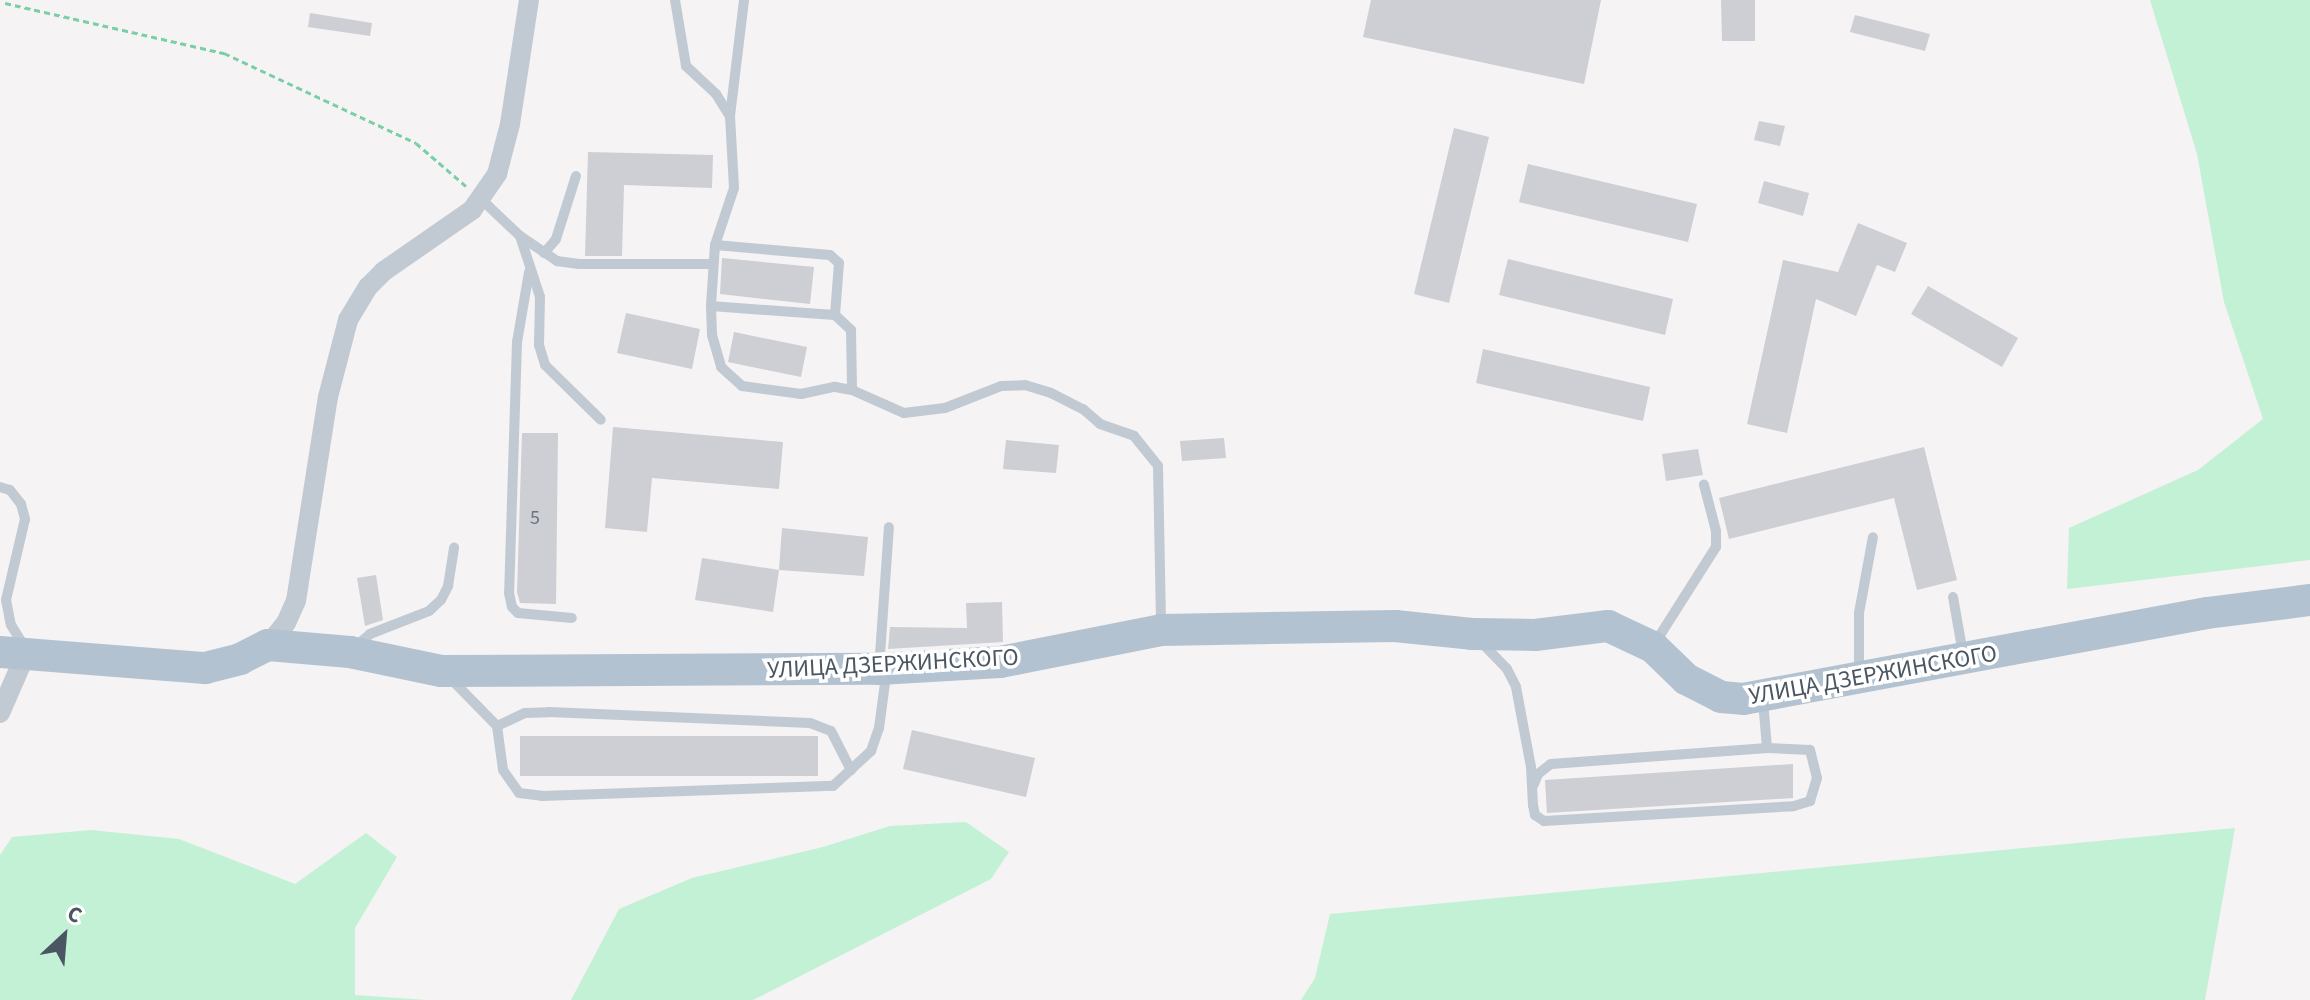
<!DOCTYPE html>
<html>
<head>
<meta charset="utf-8">
<style>
  body { margin:0 }
  #map { position:relative; width:2310px; height:1000px; overflow:hidden; background:#f5f3f3; font-family:"Source Sans 3",sans-serif }
  div>[style] { position:absolute }
  [style*='--x'] { left:calc(var(--x)*1px); top:calc(var(--y)*1px); width:calc(var(--w)*1px); rotate:calc(var(--a)*1deg) }
  .green>* { inset:0; background:#c3f1d5 }
  .building>* { inset:0; background:#cdcfd5 }
  .path>* { height:3px; margin-top:-1.5px; transform-origin:0; background:repeating-linear-gradient(90deg,#7ad0a6 0 6px,transparent 0 10px) }
  .lane>* { height:10px; margin:-5px; padding:0 5px; transform-origin:5px; border-radius:5px; background:#c1cad2 }
  .street>* { height:20px; margin:-10px; padding:0 10px; transform-origin:10px; border-radius:10px; background:#c1cad2 }
  .primary>* { height:32px; margin:-16px; padding:0 16px; transform-origin:16px; border-radius:16px; background:#b3c2d1 }
  span { translate:-50% -50%; white-space:nowrap; text-align:center; line-height:1.15; -webkit-text-stroke:7px #fff; paint-order:stroke }
  .number-label { font-size:20px; color:#6b747e }
  .number-label span { -webkit-text-stroke-width:0 }
  .street-label { font-size:24px; color:#4a5661 }
  .north { position:absolute; left:24px; top:896px; width:80px; height:80px; -webkit-text-stroke:6px #fff; paint-order:stroke; rotate:26deg; font-size:22px; font-weight:700; line-height:32px; text-align:center; color:#4a5661 }
  .north::after { content:''; display:block; margin:auto; width:28px; height:36px; background:#4a5661; clip-path:polygon(50% 0,100% 100%,50% 72%,0 100%) }
</style>
</head>
<body>
<div id="map">
  <div class="green">
    <i style="clip-path:polygon(2150px 0,2310px 0,2310px 560px,2067px 589px,2069px 528px,2198px 470px,2263px 419px,2224px 302px,2197px 154px)"></i>
    <i style="clip-path:polygon(966px 822px,1009px 852px,991px 879px,753px 1000px,571px 1000px,619px 909px,692px 878px,823px 847px,890px 826px)"></i>
    <i style="clip-path:polygon(2235px 828px,2205px 1000px,1301px 1000px,1315px 978px,1330px 914px)"></i>
    <i style="clip-path:polygon(91px 830px,179px 839px,295px 884px,366px 833px,397px 857px,355px 928px,355px 995px,427px 1000px,0 1000px,0 855px,12px 837px)"></i>
  </div>
  <div class="building">
    <i style="clip-path:polygon(1371px 0,1601px 0,1584px 84px,1363px 37px)"></i>
    <i style="clip-path:polygon(1721px 0,1755px 0,1755px 41px,1722px 41px)"></i>
    <i style="clip-path:polygon(310px 13px,372px 23px,370px 36px,308px 27px)"></i>
    <i style="clip-path:polygon(1855px 15px,1930px 34px,1925px 51px,1850px 32px)"></i>
    <i style="clip-path:polygon(1759px 121px,1785px 126px,1780px 146px,1754px 140px)"></i>
    <i style="clip-path:polygon(1454px 128px,1489px 137px,1449px 303px,1414px 294px)"></i>
    <i style="clip-path:polygon(588px 152px,713px 155px,712px 188px,624px 185px,622px 256px,585px 256px)"></i>
    <i style="clip-path:polygon(1528px 164px,1697px 204px,1688px 242px,1519px 202px)"></i>
    <i style="clip-path:polygon(1764px 181px,1809px 193px,1803px 216px,1758px 203px)"></i>
    <i style="clip-path:polygon(1858px 223px,1907px 243px,1895px 272px,1877px 265px,1856px 316px,1816px 299px,1787px 433px,1747px 424px,1783px 260px,1838px 272px)"></i>
    <i style="clip-path:polygon(722px 258px,814px 267px,810px 304px,720px 294px)"></i>
    <i style="clip-path:polygon(1508px 259px,1673px 299px,1665px 335px,1499px 295px)"></i>
    <i style="clip-path:polygon(1928px 286px,2018px 338px,2002px 367px,1911px 314px)"></i>
    <i style="clip-path:polygon(626px 313px,700px 329px,692px 369px,617px 353px)"></i>
    <i style="clip-path:polygon(734px 332px,807px 347px,801px 377px,728px 362px)"></i>
    <i style="clip-path:polygon(1483px 349px,1650px 387px,1643px 421px,1476px 383px)"></i>
    <i style="clip-path:polygon(613px 427px,783px 442px,779px 489px,652px 478px,647px 532px,605px 528px)"></i>
    <i style="clip-path:polygon(522px 433px,558px 433px,556px 604px,520px 603px,517px 592px)"></i>
    <i style="clip-path:polygon(1224px 438px,1226px 458px,1182px 461px,1180px 441px)"></i>
    <i style="clip-path:polygon(1006px 440px,1059px 445px,1056px 473px,1003px 469px)"></i>
    <i style="clip-path:polygon(1924px 447px,1957px 580px,1917px 590px,1894px 498px,1729px 539px,1719px 498px)"></i>
    <i style="clip-path:polygon(1698px 449px,1703px 475px,1666px 481px,1662px 454px)"></i>
    <i style="clip-path:polygon(782px 528px,868px 537px,864px 576px,779px 570px)"></i>
    <i style="clip-path:polygon(702px 558px,779px 570px,773px 612px,695px 600px)"></i>
    <i style="clip-path:polygon(376px 575px,383px 620px,365px 626px,357px 578px)"></i>
    <i style="clip-path:polygon(1002px 602px,1003px 642px,888px 649px,890px 627px,967px 628px,966px 603px)"></i>
    <i style="clip-path:polygon(912px 730px,1035px 758px,1026px 797px,903px 769px)"></i>
    <i style="clip-path:polygon(520px 736px,818px 736px,818px 776px,520px 776px)"></i>
    <i style="clip-path:polygon(1793px 764px,1793px 798px,1547px 813px,1545px 780px)"></i>
  </div>
  <div class="path">
    <i style="--x:5;--y:3;--w:225;--a:12.9"></i>
    <i style="--x:224;--y:53;--w:212;--a:25.1"></i>
    <i style="--x:416;--y:143;--w:66;--a:40.7"></i>
  </div>
  <div class="lane">
    <i style="--x:675;--y:0;--w:67;--a:80.5"></i>
    <i style="--x:686;--y:66;--w:41;--a:43"></i>
    <i style="--x:716;--y:94;--w:26;--a:58"></i>
    <i style="--x:730;--y:116;--w:72;--a:86.8"></i>
    <i style="--x:734;--y:188;--w:60;--a:108.4"></i>
    <i style="--x:715;--y:245;--w:61;--a:93.8"></i>
    <i style="--x:711;--y:306;--w:29;--a:88"></i>
    <i style="--x:712;--y:335;--w:33;--a:74"></i>
    <i style="--x:721;--y:367;--w:28;--a:42"></i>
    <i style="--x:742;--y:386;--w:60;--a:7.7"></i>
    <i style="--x:801;--y:394;--w:35;--a:-12"></i>
    <i style="--x:835;--y:387;--w:17;--a:10"></i>
    <i style="--x:852;--y:390;--w:57;--a:23.9"></i>
    <i style="--x:904;--y:413;--w:41;--a:-7"></i>
    <i style="--x:945;--y:408;--w:60;--a:-21.4"></i>
    <i style="--x:1001;--y:386;--w:24;--a:-2"></i>
    <i style="--x:1025;--y:385;--w:27;--a:17"></i>
    <i style="--x:1051;--y:393;--w:36;--a:27"></i>
    <i style="--x:1083;--y:409;--w:23;--a:41"></i>
    <i style="--x:1100;--y:424;--w:36;--a:19"></i>
    <i style="--x:1134;--y:436;--w:38;--a:51"></i>
    <i style="--x:1158;--y:466;--w:161;--a:88.9"></i>
    <i style="--x:730;--y:116;--w:117;--a:-83.1"></i>
    <i style="--x:481;--y:199;--w:54;--a:43.5"></i>
    <i style="--x:520;--y:236;--w:45;--a:34"></i>
    <i style="--x:557;--y:261;--w:22;--a:8"></i>
    <i style="--x:579;--y:264;--w:134;--a:0"></i>
    <i style="--x:520;--y:236;--w:64;--a:71.8"></i>
    <i style="--x:540;--y:297;--w:48;--a:91.2"></i>
    <i style="--x:539;--y:345;--w:21;--a:73"></i>
    <i style="--x:545;--y:365;--w:78;--a:44.5"></i>
    <i style="--x:715;--y:245;--w:115;--a:5"></i>
    <i style="--x:830;--y:255;--w:12;--a:42"></i>
    <i style="--x:839;--y:263;--w:52;--a:94.4"></i>
    <i style="--x:544;--y:253;--w:18;--a:-49"></i>
    <i style="--x:556;--y:239;--w:66;--a:-72.4"></i>
    <i style="--x:529;--y:272;--w:71;--a:99.7"></i>
    <i style="--x:517;--y:342;--w:251;--a:91.8"></i>
    <i style="--x:509;--y:593;--w:14;--a:78"></i>
    <i style="--x:512;--y:607;--w:8;--a:45"></i>
    <i style="--x:518;--y:613;--w:54;--a:5.3"></i>
    <i style="--x:711;--y:306;--w:124;--a:4.2"></i>
    <i style="--x:835;--y:315;--w:22;--a:43"></i>
    <i style="--x:851;--y:330;--w:60;--a:89"></i>
    <i style="--x:0;--y:487;--w:10;--a:17"></i>
    <i style="--x:10;--y:490;--w:18;--a:52"></i>
    <i style="--x:21;--y:504;--w:16;--a:75"></i>
    <i style="--x:25;--y:519;--w:83;--a:103.2"></i>
    <i style="--x:6;--y:600;--w:25;--a:79"></i>
    <i style="--x:11;--y:625;--w:25;--a:58"></i>
    <i style="--x:1953;--y:597;--w:58;--a:80"></i>
    <i style="--x:1480;--y:641;--w:39;--a:46"></i>
    <i style="--x:1507;--y:669;--w:20;--a:63"></i>
    <i style="--x:1516;--y:687;--w:81;--a:79.4"></i>
    <i style="--x:1531;--y:767;--w:38;--a:87"></i>
    <i style="--x:1533;--y:805;--w:10;--a:79"></i>
    <i style="--x:1535;--y:815;--w:11;--a:34"></i>
    <i style="--x:1544;--y:821;--w:250;--a:-3.4"></i>
    <i style="--x:1794;--y:806;--w:17;--a:-17"></i>
    <i style="--x:1810;--y:801;--w:24;--a:-73"></i>
    <i style="--x:1817;--y:778;--w:29;--a:-104"></i>
    <i style="--x:1810;--y:750;--w:43;--a:-177.3"></i>
    <i style="--x:1655;--y:643;--w:114;--a:-57.6"></i>
    <i style="--x:1716;--y:547;--w:16;--a:-90"></i>
    <i style="--x:1716;--y:531;--w:48;--a:-104.6"></i>
    <i style="--x:357;--y:645;--w:17;--a:-40"></i>
    <i style="--x:370;--y:634;--w:63;--a:-21.3"></i>
    <i style="--x:429;--y:611;--w:16;--a:-43"></i>
    <i style="--x:441;--y:600;--w:16;--a:-63"></i>
    <i style="--x:448;--y:586;--w:39;--a:-81"></i>
    <i style="--x:1859;--y:673;--w:60;--a:-90"></i>
    <i style="--x:1859;--y:613;--w:77;--a:-79.6"></i>
    <i style="--x:452;--y:680;--w:64;--a:45.6"></i>
    <i style="--x:497;--y:726;--w:44;--a:82.2"></i>
    <i style="--x:503;--y:770;--w:28;--a:55"></i>
    <i style="--x:519;--y:793;--w:23;--a:7"></i>
    <i style="--x:542;--y:796;--w:291;--a:-2"></i>
    <i style="--x:833;--y:786;--w:52;--a:-42.6"></i>
    <i style="--x:871;--y:751;--w:24;--a:-71"></i>
    <i style="--x:879;--y:728;--w:45;--a:-82.4"></i>
    <i style="--x:885;--y:683;--w:15;--a:-113"></i>
    <i style="--x:879;--y:669;--w:142;--a:-86"></i>
    <i style="--x:497;--y:726;--w:31;--a:-25"></i>
    <i style="--x:525;--y:713;--w:24;--a:-2"></i>
    <i style="--x:549;--y:712;--w:261;--a:2.4"></i>
    <i style="--x:810;--y:723;--w:22;--a:21"></i>
    <i style="--x:831;--y:731;--w:44;--a:62.9"></i>
    <i style="--x:1534;--y:784;--w:11;--a:-68"></i>
    <i style="--x:1538;--y:774;--w:16;--a:-38"></i>
    <i style="--x:1551;--y:764;--w:217;--a:-4.2"></i>
    <i style="--x:1767;--y:748;--w:48;--a:-94.8"></i>
  </div>
  <div class="street">
    <i style="--x:268;--y:645;--w:28;--a:-51"></i>
    <i style="--x:286;--y:623;--w:24;--a:-66"></i>
    <i style="--x:296;--y:601;--w:206;--a:-81.1"></i>
    <i style="--x:328;--y:397;--w:80;--a:-75.4"></i>
    <i style="--x:348;--y:320;--w:39;--a:-59"></i>
    <i style="--x:368;--y:287;--w:23;--a:-45"></i>
    <i style="--x:384;--y:271;--w:107;--a:-34.7"></i>
    <i style="--x:472;--y:210;--w:44;--a:-55.2"></i>
    <i style="--x:497;--y:174;--w:52;--a:-75.4"></i>
    <i style="--x:510;--y:124;--w:125;--a:-81.3"></i>
    <i style="--x:0;--y:713;--w:68;--a:-66.5"></i>
  </div>
  <div class="primary">
    <i style="--x:0;--y:652;--w:206;--a:4.5"></i>
    <i style="--x:205;--y:668;--w:36;--a:-14"></i>
    <i style="--x:240;--y:659;--w:31;--a:-27"></i>
    <i style="--x:268;--y:645;--w:82;--a:4.9"></i>
    <i style="--x:350;--y:652;--w:93;--a:11.8"></i>
    <i style="--x:441;--y:671;--w:438;--a:-0.3"></i>
    <i style="--x:879;--y:669;--w:121;--a:-3.3"></i>
    <i style="--x:1000;--y:662;--w:164;--a:-11.2"></i>
    <i style="--x:1161;--y:630;--w:234;--a:-1"></i>
    <i style="--x:1395;--y:626;--w:77;--a:5.9"></i>
    <i style="--x:1472;--y:634;--w:63;--a:0.9"></i>
    <i style="--x:1535;--y:635;--w:74;--a:-7"></i>
    <i style="--x:1608;--y:626;--w:50;--a:25"></i>
    <i style="--x:1653;--y:647;--w:46;--a:44.1"></i>
    <i style="--x:1686;--y:679;--w:39;--a:27"></i>
    <i style="--x:1721;--y:697;--w:22;--a:5"></i>
    <i style="--x:1743;--y:699;--w:472;--a:-10.5"></i>
    <i style="--x:2207;--y:613;--w:104;--a:-7.2"></i>
  </div>
  <div class="number-label">
    <span style="left:535px;top:518px">5</span>
  </div>
  <div class="street-label">
    <span style="left:893px;top:664px;rotate:-3deg">УЛИЦА ДЗЕРЖИНСКОГО</span>
    <span style="left:1873px;top:675px;rotate:-10deg">УЛИЦА ДЗЕРЖИНСКОГО</span>
  </div>
  <div class="north">С</div>
</div>
</body>
</html>
